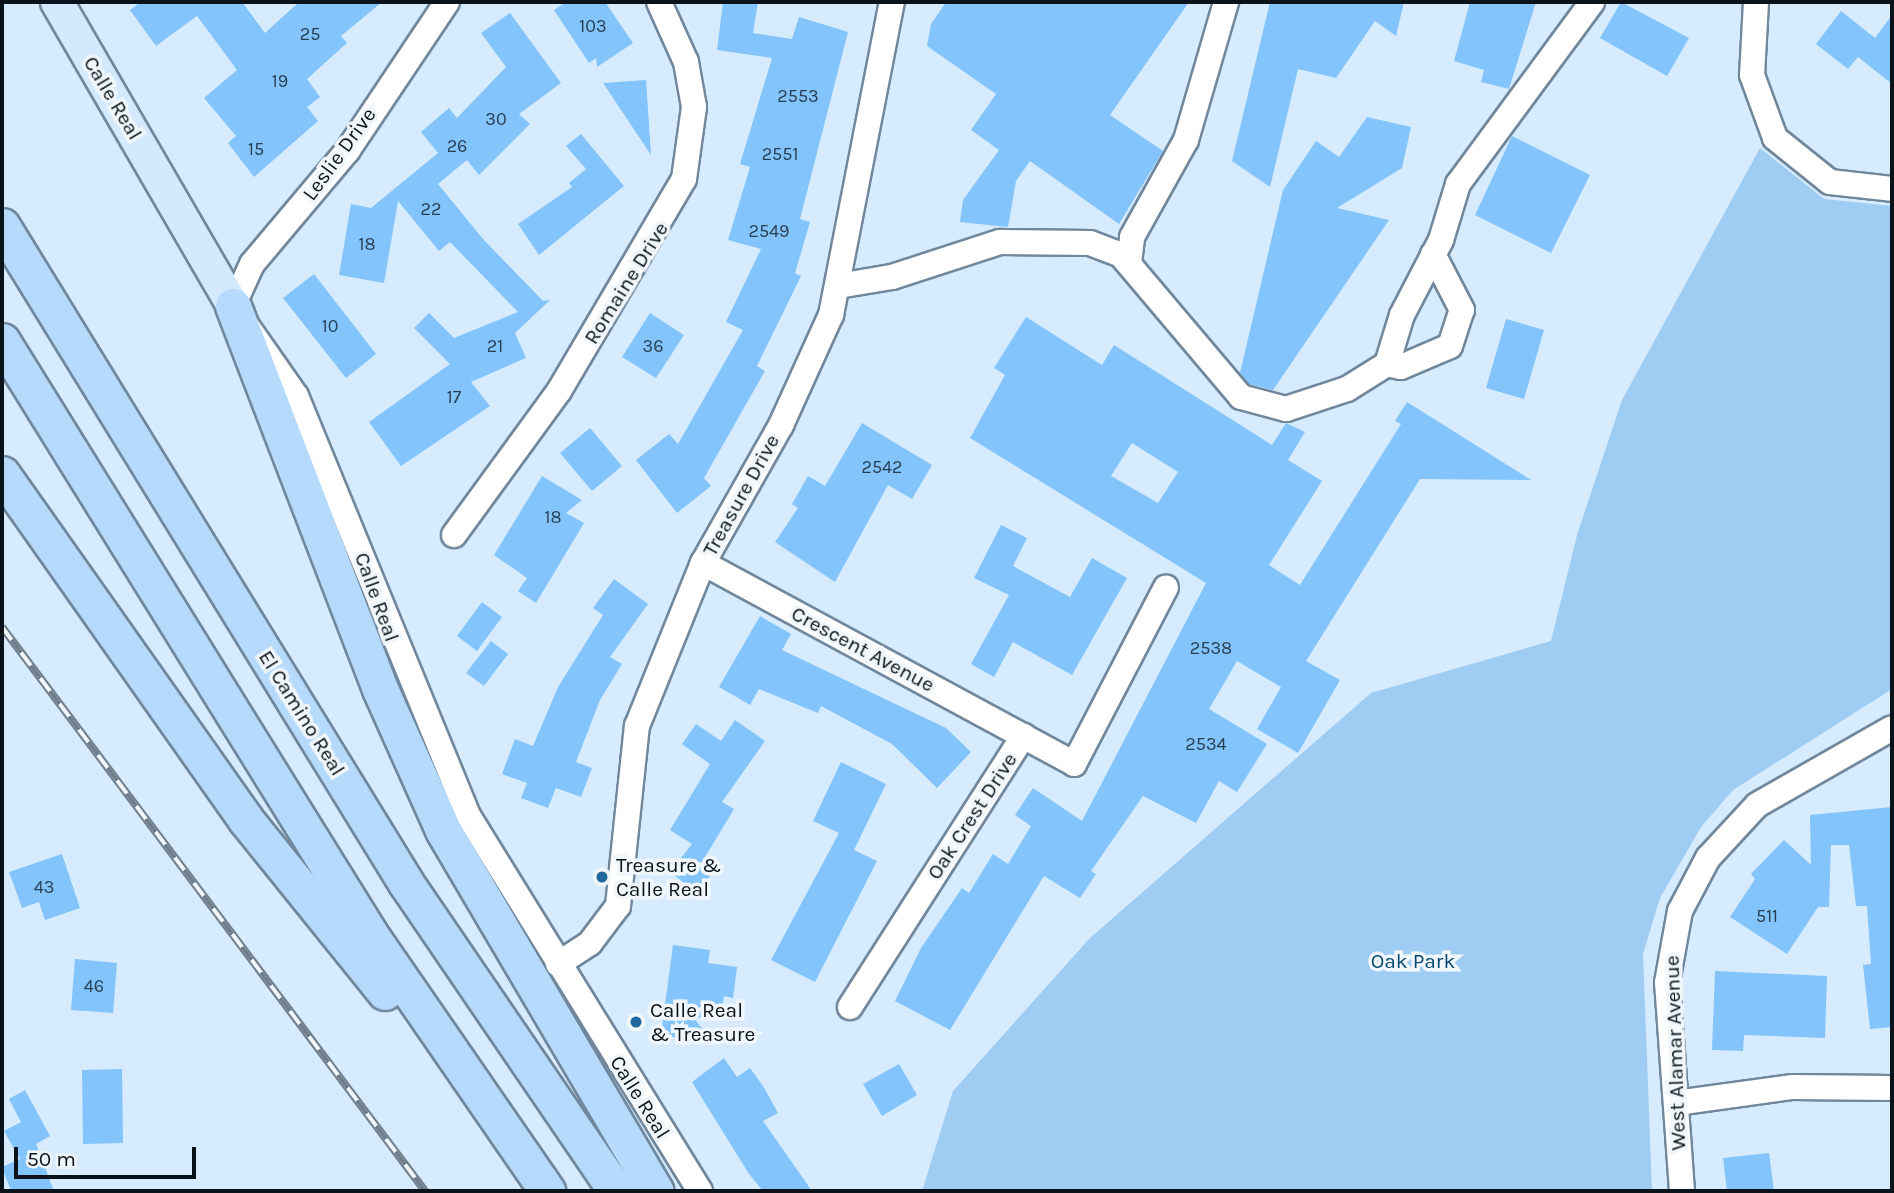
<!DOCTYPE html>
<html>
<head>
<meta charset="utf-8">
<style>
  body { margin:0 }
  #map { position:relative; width:1894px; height:1193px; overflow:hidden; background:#d7ebfe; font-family:Karla,sans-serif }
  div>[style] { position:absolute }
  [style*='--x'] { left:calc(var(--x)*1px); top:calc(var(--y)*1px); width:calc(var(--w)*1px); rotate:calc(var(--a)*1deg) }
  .green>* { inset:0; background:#9eccf3 }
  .building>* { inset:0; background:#82c4fb }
  .roads { filter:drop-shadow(2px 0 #70879c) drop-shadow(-2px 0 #70879c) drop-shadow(0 2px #70879c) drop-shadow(0 -2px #70879c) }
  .minor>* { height:24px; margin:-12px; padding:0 12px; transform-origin:12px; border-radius:12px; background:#fff }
  .major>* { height:32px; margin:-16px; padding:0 16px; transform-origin:16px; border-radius:16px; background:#d3e9fd }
  .highway>* { height:35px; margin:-17.5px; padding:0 17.5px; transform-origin:17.5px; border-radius:17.5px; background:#b5dafb }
  .rail>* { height:8px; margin-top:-4px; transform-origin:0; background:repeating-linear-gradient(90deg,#f1f6fb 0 16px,#707e8b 0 32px); box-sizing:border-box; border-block:2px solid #707e8b }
  .dots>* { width:19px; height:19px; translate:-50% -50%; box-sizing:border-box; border:4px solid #f1f6fb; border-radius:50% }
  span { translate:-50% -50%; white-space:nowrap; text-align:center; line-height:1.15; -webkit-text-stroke:7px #f1f6fb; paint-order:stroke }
  .number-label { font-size:18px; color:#283f52 }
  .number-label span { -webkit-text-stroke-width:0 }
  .street-label { font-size:21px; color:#0a131a }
  .poi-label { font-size:21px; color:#0a131a }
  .left { translate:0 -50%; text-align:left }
  .park-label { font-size:21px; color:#054975 }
  .frame { position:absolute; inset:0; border:4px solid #0a131a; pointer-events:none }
  .scale { position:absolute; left:14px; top:1147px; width:182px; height:32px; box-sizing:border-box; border:4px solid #0a131a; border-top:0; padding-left:9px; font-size:21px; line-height:24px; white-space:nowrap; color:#0a131a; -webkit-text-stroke:5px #f1f6fb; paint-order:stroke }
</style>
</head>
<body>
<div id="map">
  <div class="green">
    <i style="clip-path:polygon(1760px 148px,1824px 199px,1892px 206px,1892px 689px,1733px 790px,1701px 827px,1660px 898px,1643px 954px,1652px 1191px,922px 1191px,953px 1091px,1090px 938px,1371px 693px,1551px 641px,1577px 535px,1622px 400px)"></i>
  </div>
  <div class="building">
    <i style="clip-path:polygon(141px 2px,242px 2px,265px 33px,299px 2px,382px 2px,341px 36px,347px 43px,307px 79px,320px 97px,307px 107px,318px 121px,254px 177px,228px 143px,236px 136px,204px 98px,237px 70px,197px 16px,156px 46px,130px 10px)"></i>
    <i style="clip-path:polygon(566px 2px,605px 2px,633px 43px,597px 67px,596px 58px,589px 63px,554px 10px)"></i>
    <i style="clip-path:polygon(723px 2px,758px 2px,753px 33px,792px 39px,799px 17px,848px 32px,800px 219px,810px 222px,795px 273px,801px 276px,757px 366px,765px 371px,704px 478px,711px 486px,677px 513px,636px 460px,669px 434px,678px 444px,743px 330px,726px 322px,761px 249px,728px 240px,750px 167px,740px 164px,772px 58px,717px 50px)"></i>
    <i style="clip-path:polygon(946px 2px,1189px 2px,1110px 115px,1163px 151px,1119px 224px,1030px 161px,1016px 181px,1008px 227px,960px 222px,963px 200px,999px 150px,971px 130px,996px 94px,927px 46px,931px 24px)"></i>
    <i style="clip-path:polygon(1270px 2px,1404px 2px,1396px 36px,1375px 21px,1336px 78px,1298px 69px,1270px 187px,1232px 161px)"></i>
    <i style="clip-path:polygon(1470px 2px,1536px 2px,1509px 89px,1481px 82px,1484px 70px,1454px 61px)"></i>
    <i style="clip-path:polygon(1621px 2px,1689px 38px,1667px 76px,1600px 38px)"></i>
    <i style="clip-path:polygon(1841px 11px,1875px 38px,1892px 15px,1892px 84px,1858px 57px,1848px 69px,1816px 44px)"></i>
    <i style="clip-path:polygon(510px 13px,561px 83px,519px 114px,530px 124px,479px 175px,467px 160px,438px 184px,483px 239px,543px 301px,550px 300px,515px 333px,526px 358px,471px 382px,490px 406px,401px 466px,369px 422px,450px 364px,414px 328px,429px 313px,454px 338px,518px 312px,450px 242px,439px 251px,398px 201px,384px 283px,339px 275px,351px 204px,371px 208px,438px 153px,421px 132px,449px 108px,457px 118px,506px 67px,481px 33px)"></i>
    <i style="clip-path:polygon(646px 80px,651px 155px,603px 83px)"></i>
    <i style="clip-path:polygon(1367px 117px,1411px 127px,1402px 168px,1337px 208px,1389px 220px,1273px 390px,1249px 384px,1240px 373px,1283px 190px,1316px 141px,1339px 157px)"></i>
    <i style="clip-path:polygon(581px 134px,624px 186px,539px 255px,518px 224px,572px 187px,569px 183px,586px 169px,566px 146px)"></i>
    <i style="clip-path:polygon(1512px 136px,1590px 175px,1551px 253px,1475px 215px)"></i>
    <i style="clip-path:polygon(314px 274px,376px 354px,346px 378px,283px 298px)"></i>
    <i style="clip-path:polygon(650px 313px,684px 335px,656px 378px,622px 357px)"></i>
    <i style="clip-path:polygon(evenodd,1026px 317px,1102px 365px,1114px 345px,1272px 445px,1286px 423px,1305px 432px,1288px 460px,1322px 481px,1269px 565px,1300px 585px,1401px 424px,1395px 421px,1407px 402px,1531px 480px,1420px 479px,1306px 661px,1340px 680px,1298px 753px,1257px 729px,1281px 687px,1237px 661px,1209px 709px,1267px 744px,1237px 792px,1219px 781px,1196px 823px,1143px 796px,1091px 871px,1096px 874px,1080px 898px,1044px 876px,950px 1030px,895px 1001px,921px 948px,962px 888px,969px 893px,993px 854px,1008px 864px,1031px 826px,1015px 815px,1033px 788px,1082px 821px,1206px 583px,970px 438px,1005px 375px,994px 368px,1026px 317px,1132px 443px,1178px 472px,1158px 503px,1111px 476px,1132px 443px)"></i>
    <i style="clip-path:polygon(1506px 319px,1544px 330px,1524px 399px,1486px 388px)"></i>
    <i style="clip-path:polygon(862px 423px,932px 465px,912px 499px,888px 485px,835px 582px,775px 542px,798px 508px,792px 504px,808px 476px,825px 486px)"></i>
    <i style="clip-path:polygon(590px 428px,622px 466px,592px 491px,560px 453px)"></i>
    <i style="clip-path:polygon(542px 476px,582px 500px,566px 513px,584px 523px,536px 603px,518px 591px,527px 578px,494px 555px)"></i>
    <i style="clip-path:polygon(1001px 525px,1027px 538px,1013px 566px,1070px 597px,1092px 558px,1127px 578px,1072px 675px,1013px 642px,994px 677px,971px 664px,1009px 595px,974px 578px)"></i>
    <i style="clip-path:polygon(614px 579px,648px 604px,610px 657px,622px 664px,600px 700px,576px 762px,592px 768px,581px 797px,556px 788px,548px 808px,521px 798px,527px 783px,502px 774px,515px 739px,533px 746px,558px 687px,603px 615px,593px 608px)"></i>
    <i style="clip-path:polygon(482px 602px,502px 617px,477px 651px,457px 636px)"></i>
    <i style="clip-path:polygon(760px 616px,791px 634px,782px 650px,946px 728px,971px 752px,937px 788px,892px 744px,821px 706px,818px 713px,759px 689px,750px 705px,719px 687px)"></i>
    <i style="clip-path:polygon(491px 641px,508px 654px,484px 686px,466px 673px)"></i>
    <i style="clip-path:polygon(735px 720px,765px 741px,722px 802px,734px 809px,702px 862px,714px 871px,697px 893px,670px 872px,692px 844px,670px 830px,710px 764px,682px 744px,696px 724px,721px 741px)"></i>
    <i style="clip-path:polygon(841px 762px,886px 784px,854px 850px,877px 861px,815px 982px,771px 960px,839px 833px,813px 821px)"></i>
    <i style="clip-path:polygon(1892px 807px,1892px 1027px,1870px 1029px,1863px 965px,1871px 964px,1867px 906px,1856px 906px,1849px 845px,1831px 845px,1829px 907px,1818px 907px,1787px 954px,1730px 917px,1755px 879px,1751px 874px,1784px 840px,1811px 865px,1810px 815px)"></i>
    <i style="clip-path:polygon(62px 854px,80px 908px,45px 920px,39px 902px,22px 908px,9px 872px)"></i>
    <i style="clip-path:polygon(673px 945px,710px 950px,708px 963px,737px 967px,733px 998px,724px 996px,720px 1020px,693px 1017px,712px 1042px,661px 1035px)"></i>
    <i style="clip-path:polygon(75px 959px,117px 963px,113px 1013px,71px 1010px)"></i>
    <i style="clip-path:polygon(1715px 971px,1827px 976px,1825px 1038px,1744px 1035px,1743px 1051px,1712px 1050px)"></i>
    <i style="clip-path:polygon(724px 1058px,737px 1077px,750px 1068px,763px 1086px,778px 1113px,763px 1121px,812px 1191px,763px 1191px,749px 1174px,692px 1082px)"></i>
    <i style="clip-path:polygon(899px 1064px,917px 1095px,882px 1116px,863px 1084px)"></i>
    <i style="clip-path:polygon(122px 1069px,123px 1143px,83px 1144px,82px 1070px)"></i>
    <i style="clip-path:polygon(25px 1090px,50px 1136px,36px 1144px,54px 1191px,11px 1191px,2px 1167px,20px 1159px,4px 1131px,21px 1122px,9px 1099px)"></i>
    <i style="clip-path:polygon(1769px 1153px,1774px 1191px,1727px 1191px,1723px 1158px)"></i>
  </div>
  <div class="roads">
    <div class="minor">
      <i style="--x:447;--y:2;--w:178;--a:123.8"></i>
      <i style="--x:348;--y:150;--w:149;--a:130.1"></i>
      <i style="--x:252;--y:264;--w:46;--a:114.3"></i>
      <i style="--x:233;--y:306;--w:110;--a:55"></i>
      <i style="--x:296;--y:396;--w:455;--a:67.7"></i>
      <i style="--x:469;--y:817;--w:440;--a:58.3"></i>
      <i style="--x:1756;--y:2;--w:73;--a:93.1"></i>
      <i style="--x:1752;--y:75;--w:67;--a:69.9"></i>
      <i style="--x:1775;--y:138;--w:70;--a:38.7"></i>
      <i style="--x:1830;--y:182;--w:62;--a:6.4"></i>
      <i style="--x:1129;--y:263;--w:26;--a:-83"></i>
      <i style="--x:1132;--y:237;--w:111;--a:-60.9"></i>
      <i style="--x:1186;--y:140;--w:144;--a:-73.8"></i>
      <i style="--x:838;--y:286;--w:55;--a:-9.5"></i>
      <i style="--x:892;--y:277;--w:114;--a:-18"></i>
      <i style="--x:1000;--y:242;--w:90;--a:0.6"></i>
      <i style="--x:1090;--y:243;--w:33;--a:21"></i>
      <i style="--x:1121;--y:255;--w:186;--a:49.8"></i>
      <i style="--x:1241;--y:397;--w:47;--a:14.9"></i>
      <i style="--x:1286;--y:409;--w:64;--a:-18.2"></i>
      <i style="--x:1347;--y:389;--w:47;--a:-32"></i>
      <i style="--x:1387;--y:364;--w:14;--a:12"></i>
      <i style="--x:1401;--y:367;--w:53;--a:-23.2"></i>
      <i style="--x:1450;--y:346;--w:38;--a:-72"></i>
      <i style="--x:1462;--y:310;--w:63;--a:-117.4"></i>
      <i style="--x:1387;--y:364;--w:51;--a:-73"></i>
      <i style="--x:1402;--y:315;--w:85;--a:-62.5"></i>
      <i style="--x:1441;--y:240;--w:59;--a:-73.1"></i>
      <i style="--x:1458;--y:184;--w:226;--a:-53.6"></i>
      <i style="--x:454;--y:535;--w:178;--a:-53.9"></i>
      <i style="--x:559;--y:391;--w:246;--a:-59.5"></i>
      <i style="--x:684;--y:179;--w:73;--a:-82.1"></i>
      <i style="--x:694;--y:107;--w:46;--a:-100.1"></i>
      <i style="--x:686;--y:62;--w:66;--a:-114.2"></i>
      <i style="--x:703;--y:563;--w:422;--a:28.4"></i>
      <i style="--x:1074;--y:764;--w:199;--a:-62.5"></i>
      <i style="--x:558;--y:964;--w:38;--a:-33"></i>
      <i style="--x:590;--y:943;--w:46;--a:-52.9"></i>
      <i style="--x:618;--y:906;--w:181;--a:-84"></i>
      <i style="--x:637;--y:726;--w:176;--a:-68"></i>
      <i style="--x:703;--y:563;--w:159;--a:-60.5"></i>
      <i style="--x:781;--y:425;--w:121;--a:-65.6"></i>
      <i style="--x:831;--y:315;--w:319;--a:-79"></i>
      <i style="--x:850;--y:1007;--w:322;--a:-57.4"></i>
      <i style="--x:1676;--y:1103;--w:118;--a:-7.8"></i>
      <i style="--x:1793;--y:1087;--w:99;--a:0.6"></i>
      <i style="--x:1682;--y:1191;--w:209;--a:-94.1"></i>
      <i style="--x:1667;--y:983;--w:73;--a:-79.8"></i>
      <i style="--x:1680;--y:911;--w:60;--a:-62.2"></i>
      <i style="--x:1708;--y:858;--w:72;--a:-47.2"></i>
      <i style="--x:1757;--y:805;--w:155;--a:-29.7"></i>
    </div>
    <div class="major">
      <i style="--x:57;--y:2;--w:351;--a:59.9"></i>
    </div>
    <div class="highway">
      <i style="--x:2;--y:226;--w:771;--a:58.41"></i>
      <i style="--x:406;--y:883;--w:373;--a:55.7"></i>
      <i style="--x:233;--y:306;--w:410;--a:69"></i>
      <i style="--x:380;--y:689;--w:154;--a:65.9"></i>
      <i style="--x:443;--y:830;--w:419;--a:59.5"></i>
      <i style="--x:2;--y:341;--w:698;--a:58.18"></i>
      <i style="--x:370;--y:934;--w:312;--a:55.4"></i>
      <i style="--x:2;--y:474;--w:423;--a:54.8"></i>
      <i style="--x:246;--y:820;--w:221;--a:51.1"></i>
    </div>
  </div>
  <div class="rail">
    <i style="--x:2;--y:627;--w:705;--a:53.13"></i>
  </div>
  <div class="dots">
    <i style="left:602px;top:877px;background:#21699d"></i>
    <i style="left:636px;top:1022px;background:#21699d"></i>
  </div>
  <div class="number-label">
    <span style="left:593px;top:26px">103</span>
    <span style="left:310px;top:34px">25</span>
    <span style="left:280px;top:81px">19</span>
    <span style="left:798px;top:96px">2553</span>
    <span style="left:496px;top:119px">30</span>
    <span style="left:457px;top:146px">26</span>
    <span style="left:256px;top:149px">15</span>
    <span style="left:780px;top:154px">2551</span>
    <span style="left:431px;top:209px">22</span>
    <span style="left:769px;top:231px">2549</span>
    <span style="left:367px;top:244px">18</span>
    <span style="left:330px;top:326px">10</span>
    <span style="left:495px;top:346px">21</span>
    <span style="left:653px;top:346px">36</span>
    <span style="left:454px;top:397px">17</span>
    <span style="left:882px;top:467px">2542</span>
    <span style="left:553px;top:517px">18</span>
    <span style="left:1211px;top:648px">2538</span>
    <span style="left:1206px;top:744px">2534</span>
    <span style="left:44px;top:887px">43</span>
    <span style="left:1767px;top:916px">511</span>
    <span style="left:94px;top:986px">46</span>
  </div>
  <div class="street-label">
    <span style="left:113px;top:98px;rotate:59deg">Calle Real</span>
    <span style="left:339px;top:154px;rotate:-54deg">Leslie Drive</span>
    <span style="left:626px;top:283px;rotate:-58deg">Romaine Drive</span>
    <span style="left:741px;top:495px;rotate:-61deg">Treasure Drive</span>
    <span style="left:377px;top:597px;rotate:70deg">Calle Real</span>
    <span style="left:863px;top:649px;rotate:28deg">Crescent Avenue</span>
    <span style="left:302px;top:713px;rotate:58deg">El Camino Real</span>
    <span style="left:972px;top:816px;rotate:-57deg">Oak Crest Drive</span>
    <span style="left:1675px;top:1053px;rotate:-92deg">West Alamar Avenue</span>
    <span style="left:640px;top:1097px;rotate:58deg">Calle Real</span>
  </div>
  <div class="poi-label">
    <span class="left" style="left:616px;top:877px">Treasure &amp;<br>Calle Real</span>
    <span class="left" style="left:650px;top:1022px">Calle Real<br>&amp; Treasure</span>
  </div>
  <div class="park-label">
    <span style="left:1413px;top:961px">Oak Park</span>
  </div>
  <div class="frame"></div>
  <div class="scale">50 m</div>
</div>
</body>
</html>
